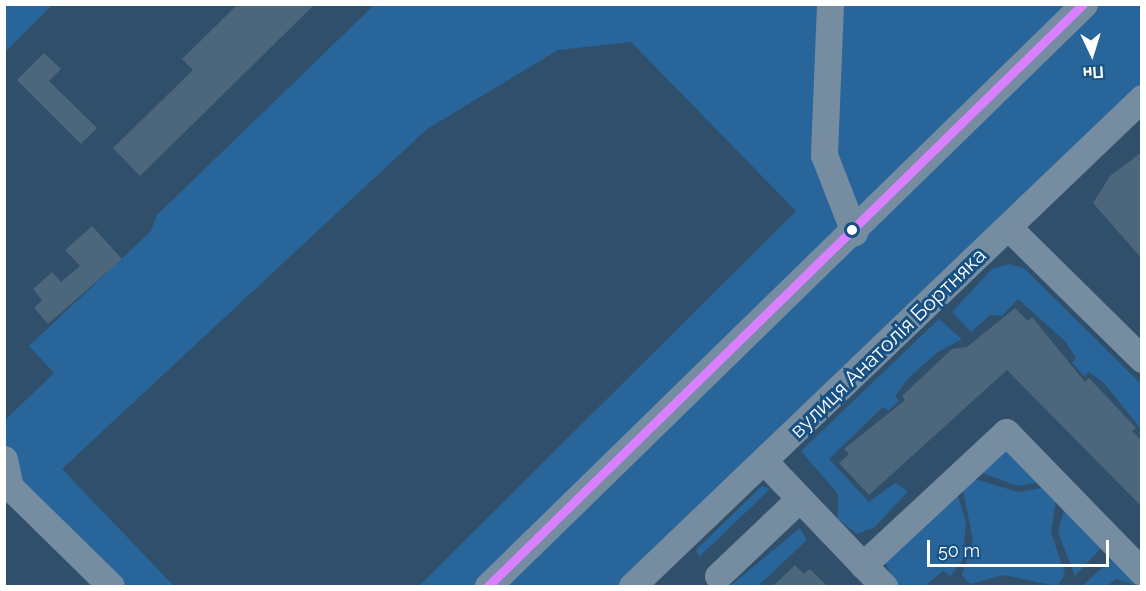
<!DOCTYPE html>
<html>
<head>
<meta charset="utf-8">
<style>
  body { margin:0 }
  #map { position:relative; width:1146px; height:591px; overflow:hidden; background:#304f6a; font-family:Raleway,sans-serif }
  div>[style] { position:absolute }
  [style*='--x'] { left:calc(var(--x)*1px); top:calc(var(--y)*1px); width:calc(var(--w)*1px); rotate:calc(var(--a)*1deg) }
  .green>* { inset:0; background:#27659a }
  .building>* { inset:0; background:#4c667c }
  .minor>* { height:27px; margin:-13.5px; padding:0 13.5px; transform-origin:13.5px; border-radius:13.5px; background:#768ca0 }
  .bus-1>* { height:9px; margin:-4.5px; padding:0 4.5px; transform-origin:4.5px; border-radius:4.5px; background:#d880ff }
  .dots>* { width:16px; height:16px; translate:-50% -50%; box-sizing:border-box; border:3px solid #175183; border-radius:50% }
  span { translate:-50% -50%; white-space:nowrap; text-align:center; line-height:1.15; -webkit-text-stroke:6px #175183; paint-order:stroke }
  .street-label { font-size:21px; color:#fff }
  .frame { position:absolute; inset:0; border:6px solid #fff; pointer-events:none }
  .north { position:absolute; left:1062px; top:24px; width:60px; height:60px; -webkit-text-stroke:4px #175183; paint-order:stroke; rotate:176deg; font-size:16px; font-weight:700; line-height:24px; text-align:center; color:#fff }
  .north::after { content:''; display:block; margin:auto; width:21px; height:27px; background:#fff; clip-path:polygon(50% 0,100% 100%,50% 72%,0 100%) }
  .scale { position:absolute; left:927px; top:540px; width:182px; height:27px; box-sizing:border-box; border:3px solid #fff; border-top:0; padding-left:8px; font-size:18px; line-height:21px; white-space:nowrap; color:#fff; -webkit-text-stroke:4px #175183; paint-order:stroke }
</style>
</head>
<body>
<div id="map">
  <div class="green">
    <i style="clip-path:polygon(5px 4px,52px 4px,52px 5px,5px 52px)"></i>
    <i style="clip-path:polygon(374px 5px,1141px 5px,1141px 98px,632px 586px,419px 586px,796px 211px,631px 42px,558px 50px,427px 129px,62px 469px,174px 586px,91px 586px,5px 500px,4px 421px,54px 373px,29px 346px,151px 231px,157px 215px)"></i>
    <i style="clip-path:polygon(1009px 264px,1024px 268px,1141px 384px,1141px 429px,1104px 383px,1089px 372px,1084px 376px,1072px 363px,1076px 358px,1065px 341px,1018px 299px,1002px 316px,990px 315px,971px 332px,952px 312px,992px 269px)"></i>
    <i style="clip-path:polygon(939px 319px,962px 339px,935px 354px,907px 380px,895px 396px,899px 401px,888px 411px,883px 407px,829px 459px,869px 502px,895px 483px,908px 491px,875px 527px,857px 534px,838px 519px,838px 494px,801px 451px)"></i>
    <i style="clip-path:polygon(1004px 449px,1046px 481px,1018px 486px,974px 470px)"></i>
    <i style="clip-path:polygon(975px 479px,1018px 492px,1042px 488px,1056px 501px,1051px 532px,1065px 574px,1057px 586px,1003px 575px,970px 584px,962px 575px,973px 541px,963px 490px)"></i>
    <i style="clip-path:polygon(762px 486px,770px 489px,699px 557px,696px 550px)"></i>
    <i style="clip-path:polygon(955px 487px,966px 521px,963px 560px,950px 576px,943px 571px,925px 586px,896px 586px,885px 561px)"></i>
    <i style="clip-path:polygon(1066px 502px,1105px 544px,1075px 576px,1058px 532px)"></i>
    <i style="clip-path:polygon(800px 528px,807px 540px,758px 586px,730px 586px)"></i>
    <i style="clip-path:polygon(1112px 559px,1138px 586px,1116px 579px,1107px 586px,1082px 586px)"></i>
  </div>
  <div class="building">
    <i style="clip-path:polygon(238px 4px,315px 4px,140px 176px,113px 148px,193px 70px,182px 59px)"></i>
    <i style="clip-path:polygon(44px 53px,61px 69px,49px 81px,97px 128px,81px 144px,17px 80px)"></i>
    <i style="clip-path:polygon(1142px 152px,1142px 259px,1093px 203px,1110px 176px)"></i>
    <i style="clip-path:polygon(92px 226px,122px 259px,48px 324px,34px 308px,42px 300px,33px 289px,52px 272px,61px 282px,80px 266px,65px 250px)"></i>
    <i style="clip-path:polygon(1015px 308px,1028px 321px,1032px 317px,1085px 382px,1089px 378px,1136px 428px,1132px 431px,1142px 441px,1142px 507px,1007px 370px,869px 495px,839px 463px,849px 454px,844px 449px,905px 400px,902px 396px,952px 349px,967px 347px)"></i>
    <i style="clip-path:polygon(795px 565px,804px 574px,810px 569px,827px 586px,773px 586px)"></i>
  </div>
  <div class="minor">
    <i style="--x:830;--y:4;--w:151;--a:92.3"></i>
    <i style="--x:824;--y:155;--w:83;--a:68.7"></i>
    <i style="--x:1008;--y:227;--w:188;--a:44.6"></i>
    <i style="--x:4;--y:459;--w:29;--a:78"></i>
    <i style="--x:10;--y:487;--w:141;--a:44.4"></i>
    <i style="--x:764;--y:461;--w:144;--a:46.4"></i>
    <i style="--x:863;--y:565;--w:195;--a:-42.9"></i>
    <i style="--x:1006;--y:432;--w:195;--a:45.8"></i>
    <i style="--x:863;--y:565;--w:30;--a:45"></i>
    <i style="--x:718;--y:576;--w:112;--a:-43.5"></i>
    <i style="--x:488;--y:586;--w:833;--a:-44.32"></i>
    <i style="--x:632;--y:586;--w:706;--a:-43.74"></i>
  </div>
  <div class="bus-1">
    <i style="--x:488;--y:586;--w:832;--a:-44.37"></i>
  </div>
  <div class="dots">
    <i style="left:852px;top:230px;background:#fff"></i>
  </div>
  <div class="street-label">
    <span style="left:888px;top:343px;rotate:-44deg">вулиця Анатолія Бортняка</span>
  </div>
  <div class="frame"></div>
  <div class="north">Пн</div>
  <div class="scale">50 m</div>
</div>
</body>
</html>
